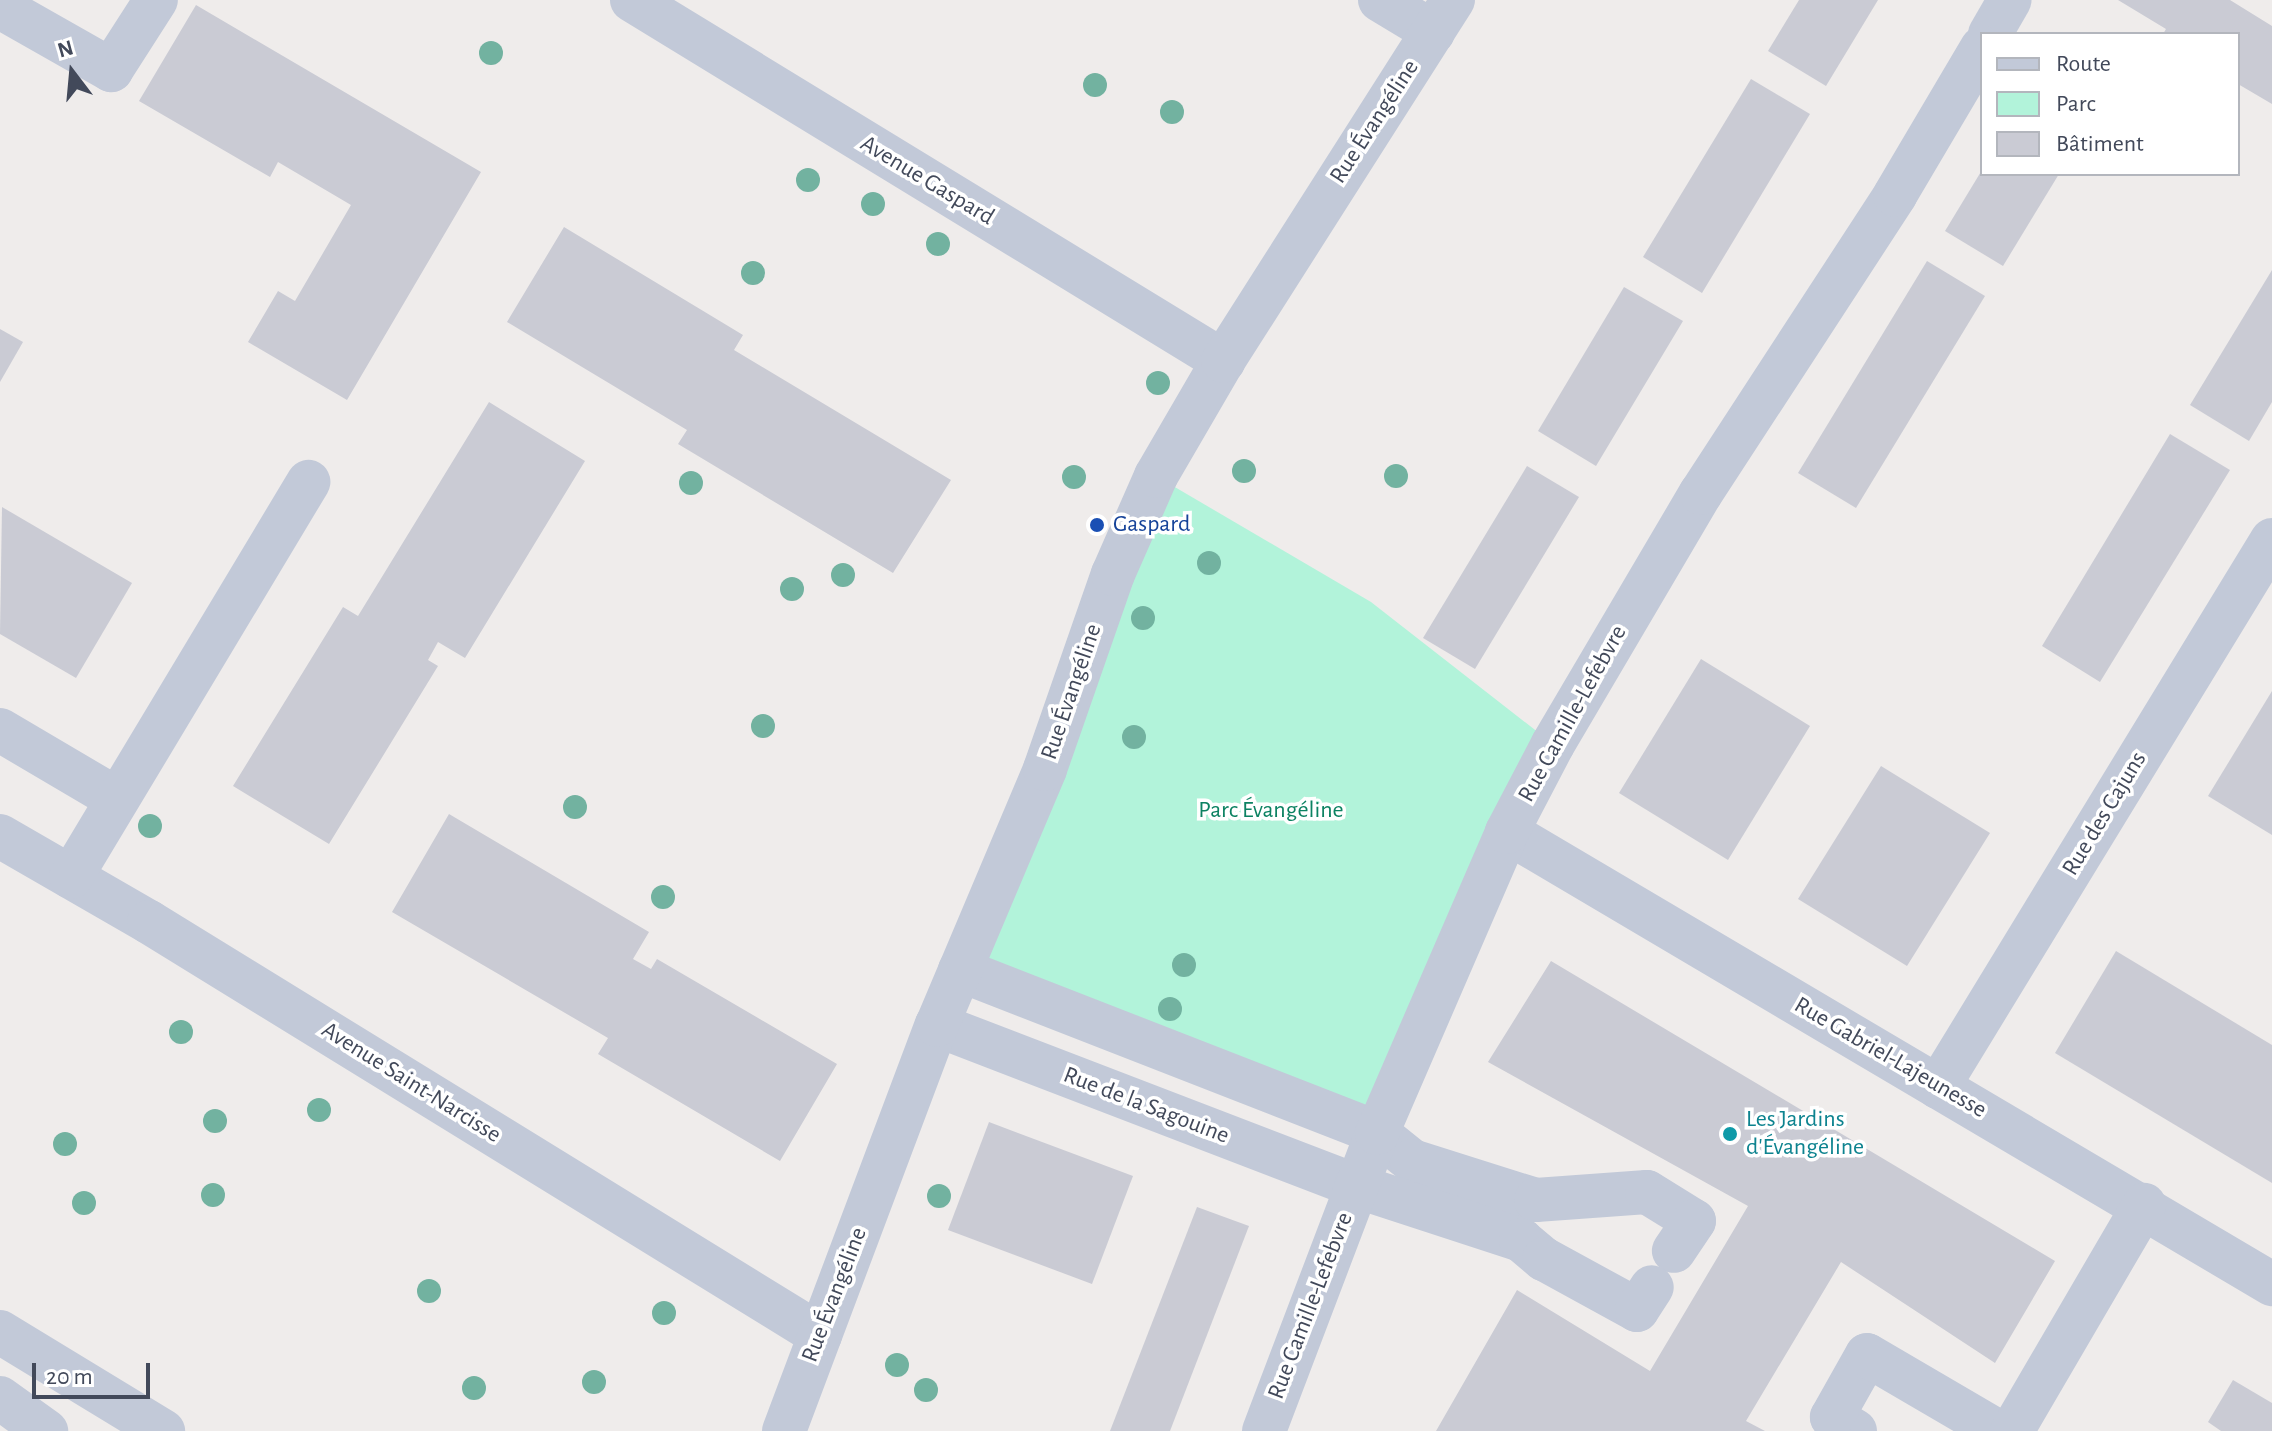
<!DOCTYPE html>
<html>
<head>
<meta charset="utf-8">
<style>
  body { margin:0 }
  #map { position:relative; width:2272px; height:1431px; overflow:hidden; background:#efeceb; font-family:"Alegreya Sans",sans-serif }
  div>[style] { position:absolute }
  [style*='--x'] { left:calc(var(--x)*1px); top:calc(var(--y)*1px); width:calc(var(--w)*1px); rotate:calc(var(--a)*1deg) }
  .green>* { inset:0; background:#b2f3da }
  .building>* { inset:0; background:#cacbd4 }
  .minor>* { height:44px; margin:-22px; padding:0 22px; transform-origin:22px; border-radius:22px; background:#c2c9d8 }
  .trees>* { width:24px; height:24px; margin:-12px; border-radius:50%; background:#72b2a0 }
  .dots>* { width:22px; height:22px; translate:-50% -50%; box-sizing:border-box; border:4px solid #fff; border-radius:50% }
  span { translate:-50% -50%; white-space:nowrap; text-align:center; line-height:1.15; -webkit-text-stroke:7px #fff; paint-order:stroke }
  .street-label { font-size:24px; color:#42495a }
  .transit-label { font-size:24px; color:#164399 }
  .left { translate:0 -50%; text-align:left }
  .park-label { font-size:24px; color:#0c8262 }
  .culture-label { font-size:24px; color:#0d838f }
  .legend { position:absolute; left:1980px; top:32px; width:260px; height:144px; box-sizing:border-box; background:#fff; border:2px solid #b3b6bd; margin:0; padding:10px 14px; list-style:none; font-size:24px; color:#42495a }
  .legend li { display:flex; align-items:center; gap:16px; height:40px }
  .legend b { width:40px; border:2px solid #b3b6bd }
  .north { position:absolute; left:32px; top:32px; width:80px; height:80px; -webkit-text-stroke:6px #fff; paint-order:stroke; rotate:344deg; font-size:22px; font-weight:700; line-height:32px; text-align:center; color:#42495a }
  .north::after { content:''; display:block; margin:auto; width:28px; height:36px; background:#42495a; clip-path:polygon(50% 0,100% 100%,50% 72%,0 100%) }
  .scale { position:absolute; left:32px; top:1363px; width:118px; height:36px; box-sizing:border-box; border:4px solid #42495a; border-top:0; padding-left:10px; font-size:24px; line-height:28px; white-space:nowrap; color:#42495a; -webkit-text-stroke:6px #fff; paint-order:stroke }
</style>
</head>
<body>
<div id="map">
  <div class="green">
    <i style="clip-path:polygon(1156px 476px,1371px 602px,1553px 744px,1377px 1133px,960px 970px)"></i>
  </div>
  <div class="building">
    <i style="clip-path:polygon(1799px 0,1878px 0,1826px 86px,1768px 51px)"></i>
    <i style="clip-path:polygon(2118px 0,2230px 0,2272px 26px,2272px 104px,2238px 84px,2238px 34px,2163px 34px,2166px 29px)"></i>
    <i style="clip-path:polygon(196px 5px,481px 172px,347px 400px,248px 342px,278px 291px,295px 301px,351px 205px,278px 162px,270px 177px,139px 101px)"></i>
    <i style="clip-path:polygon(1751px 79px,1810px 114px,1702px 293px,1643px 257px)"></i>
    <i style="clip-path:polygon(1982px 170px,2059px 174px,2003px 266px,1945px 231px)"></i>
    <i style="clip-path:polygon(564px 227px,743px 335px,734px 350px,951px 480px,893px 573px,678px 444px,687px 430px,507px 322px)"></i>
    <i style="clip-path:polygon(1927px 261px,1985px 296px,1856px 508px,1798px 473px)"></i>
    <i style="clip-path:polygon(2272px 270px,2272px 402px,2249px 441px,2190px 405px)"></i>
    <i style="clip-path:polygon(1624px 287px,1683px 321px,1596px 466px,1538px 431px)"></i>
    <i style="clip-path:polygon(0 329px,23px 342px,0 382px)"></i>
    <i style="clip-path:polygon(489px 402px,585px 461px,465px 658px,438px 642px,428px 660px,438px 666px,329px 844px,233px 786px,343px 607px,358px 616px)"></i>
    <i style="clip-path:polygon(2170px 434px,2230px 470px,2100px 682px,2042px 646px)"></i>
    <i style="clip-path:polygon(1527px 466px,1579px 497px,1475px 669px,1423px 638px)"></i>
    <i style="clip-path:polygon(2px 507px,132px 583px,76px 678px,0 634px)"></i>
    <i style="clip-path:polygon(1701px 659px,1810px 726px,1728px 860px,1619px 793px)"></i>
    <i style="clip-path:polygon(2272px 691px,2272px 835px,2208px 796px)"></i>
    <i style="clip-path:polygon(1881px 766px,1990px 833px,1907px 966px,1798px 899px)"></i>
    <i style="clip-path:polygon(449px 814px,649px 932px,633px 959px,651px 969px,657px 959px,837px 1064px,780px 1161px,598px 1054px,608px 1038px,392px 912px)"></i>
    <i style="clip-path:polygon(2116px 951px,2272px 1045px,2272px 1183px,2055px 1053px)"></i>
    <i style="clip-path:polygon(1551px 961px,2055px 1261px,1995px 1363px,1841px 1262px,1746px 1421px,1765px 1431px,1436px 1431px,1517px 1290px,1650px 1371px,1748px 1206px,1488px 1062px)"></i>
    <i style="clip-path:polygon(989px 1122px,1133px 1176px,1092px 1284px,948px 1230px)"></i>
    <i style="clip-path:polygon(1197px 1207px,1249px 1226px,1170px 1431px,1110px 1431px)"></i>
    <i style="clip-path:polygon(2233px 1380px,2272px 1403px,2272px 1431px,2221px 1431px,2208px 1422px)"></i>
  </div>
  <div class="minor">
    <i style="--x:632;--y:0;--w:693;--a:31.42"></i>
    <i style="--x:1380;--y:0;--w:62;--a:31.1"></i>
    <i style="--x:0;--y:7;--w:128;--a:29.6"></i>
    <i style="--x:111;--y:70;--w:83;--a:-57.3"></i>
    <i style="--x:1990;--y:34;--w:39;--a:-60"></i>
    <i style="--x:0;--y:730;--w:136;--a:30.5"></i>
    <i style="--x:1507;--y:832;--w:889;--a:30.58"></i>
    <i style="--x:0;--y:836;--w:172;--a:30"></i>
    <i style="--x:149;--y:922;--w:788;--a:31.61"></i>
    <i style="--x:71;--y:877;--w:461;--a:-59"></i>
    <i style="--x:960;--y:970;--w:448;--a:21.3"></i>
    <i style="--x:1377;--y:1133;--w:45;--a:38.7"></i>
    <i style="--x:1412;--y:1161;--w:130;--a:17.5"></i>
    <i style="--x:1536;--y:1200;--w:111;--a:-4.1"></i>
    <i style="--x:1647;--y:1192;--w:55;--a:31.7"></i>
    <i style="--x:1694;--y:1221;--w:36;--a:124"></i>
    <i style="--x:937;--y:1025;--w:449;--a:21"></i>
    <i style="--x:1356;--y:1186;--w:174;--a:18.1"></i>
    <i style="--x:1521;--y:1240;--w:30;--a:40"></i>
    <i style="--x:1544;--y:1259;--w:106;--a:28.7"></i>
    <i style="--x:1637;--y:1310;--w:27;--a:-57"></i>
    <i style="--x:1938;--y:1087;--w:641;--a:-58.59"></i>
    <i style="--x:0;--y:1332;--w:191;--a:31.3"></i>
    <i style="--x:0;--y:1398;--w:57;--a:35.7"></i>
    <i style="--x:784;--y:1431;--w:434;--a:-69.4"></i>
    <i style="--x:937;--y:1025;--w:278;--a:-67.1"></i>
    <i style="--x:1045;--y:769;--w:207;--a:-70.8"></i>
    <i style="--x:1113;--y:574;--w:107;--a:-66.3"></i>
    <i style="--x:1156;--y:476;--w:133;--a:-59.8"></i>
    <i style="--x:1223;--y:361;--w:428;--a:-57.5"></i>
    <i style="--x:1264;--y:1431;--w:319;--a:-69.2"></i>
    <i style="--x:1377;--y:1133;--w:328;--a:-66.6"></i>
    <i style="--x:1507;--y:832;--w:99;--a:-62.4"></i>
    <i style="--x:1553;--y:744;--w:291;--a:-59.5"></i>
    <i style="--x:1701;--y:493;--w:356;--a:-56.9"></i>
    <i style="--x:1895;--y:195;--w:171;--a:-59.4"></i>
    <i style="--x:1855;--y:1431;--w:27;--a:-149"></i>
    <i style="--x:1832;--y:1417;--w:71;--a:-60.6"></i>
    <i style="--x:1867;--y:1355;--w:151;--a:30.3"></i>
    <i style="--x:2012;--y:1431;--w:262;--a:-59.7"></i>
  </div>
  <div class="trees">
    <i style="left:491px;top:53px"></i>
    <i style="left:1095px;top:85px"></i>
    <i style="left:1172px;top:112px"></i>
    <i style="left:808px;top:180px"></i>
    <i style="left:873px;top:204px"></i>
    <i style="left:938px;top:244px"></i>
    <i style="left:753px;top:273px"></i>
    <i style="left:1158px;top:383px"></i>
    <i style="left:1244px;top:471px"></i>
    <i style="left:1396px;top:476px"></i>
    <i style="left:1074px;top:477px"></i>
    <i style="left:691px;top:483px"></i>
    <i style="left:1209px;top:563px"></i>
    <i style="left:843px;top:575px"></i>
    <i style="left:792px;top:589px"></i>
    <i style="left:1143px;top:618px"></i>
    <i style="left:763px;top:726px"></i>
    <i style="left:1134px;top:737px"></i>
    <i style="left:575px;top:807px"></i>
    <i style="left:150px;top:826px"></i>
    <i style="left:663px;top:897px"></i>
    <i style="left:1184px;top:965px"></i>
    <i style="left:1170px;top:1009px"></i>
    <i style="left:181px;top:1032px"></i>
    <i style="left:319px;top:1110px"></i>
    <i style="left:215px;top:1121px"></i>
    <i style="left:65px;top:1144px"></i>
    <i style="left:213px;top:1195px"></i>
    <i style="left:939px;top:1196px"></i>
    <i style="left:84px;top:1203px"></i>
    <i style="left:429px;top:1291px"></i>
    <i style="left:664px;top:1313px"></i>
    <i style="left:897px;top:1365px"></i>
    <i style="left:594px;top:1382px"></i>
    <i style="left:474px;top:1388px"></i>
    <i style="left:926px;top:1390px"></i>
  </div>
  <div class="dots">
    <i style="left:1097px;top:525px;background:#1a4fb4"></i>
    <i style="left:1730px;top:1134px;background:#0f9aa8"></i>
  </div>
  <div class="street-label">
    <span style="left:1375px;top:122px;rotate:-57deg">Rue Évangéline</span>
    <span style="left:927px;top:181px;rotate:31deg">Avenue Gaspard</span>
    <span style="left:1072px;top:692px;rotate:-71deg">Rue Évangéline</span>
    <span style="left:1573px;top:714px;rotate:-61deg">Rue Camille-Lefebvre</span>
    <span style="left:2105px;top:814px;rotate:-59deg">Rue des Cajuns</span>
    <span style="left:1890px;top:1058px;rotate:30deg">Rue Gabriel-Lajeunesse</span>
    <span style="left:411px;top:1083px;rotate:32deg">Avenue Saint-Narcisse</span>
    <span style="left:1146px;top:1106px;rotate:21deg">Rue de la Sagouine</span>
    <span style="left:835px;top:1295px;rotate:-69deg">Rue Évangéline</span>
    <span style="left:1311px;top:1306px;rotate:-69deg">Rue Camille-Lefebvre</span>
  </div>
  <div class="transit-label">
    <span class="left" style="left:1113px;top:525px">Gaspard</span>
  </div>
  <div class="park-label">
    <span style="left:1271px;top:811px">Parc Évangéline</span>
  </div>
  <div class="culture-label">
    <span class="left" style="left:1746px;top:1134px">Les Jardins<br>d'Évangéline</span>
  </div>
  <ul class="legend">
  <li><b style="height:10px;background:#c2c9d8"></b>Route</li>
  <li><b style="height:22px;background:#b2f3da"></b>Parc</li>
  <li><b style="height:22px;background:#cacbd4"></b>Bâtiment</li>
  </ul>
  <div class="north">N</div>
  <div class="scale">20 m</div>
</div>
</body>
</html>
